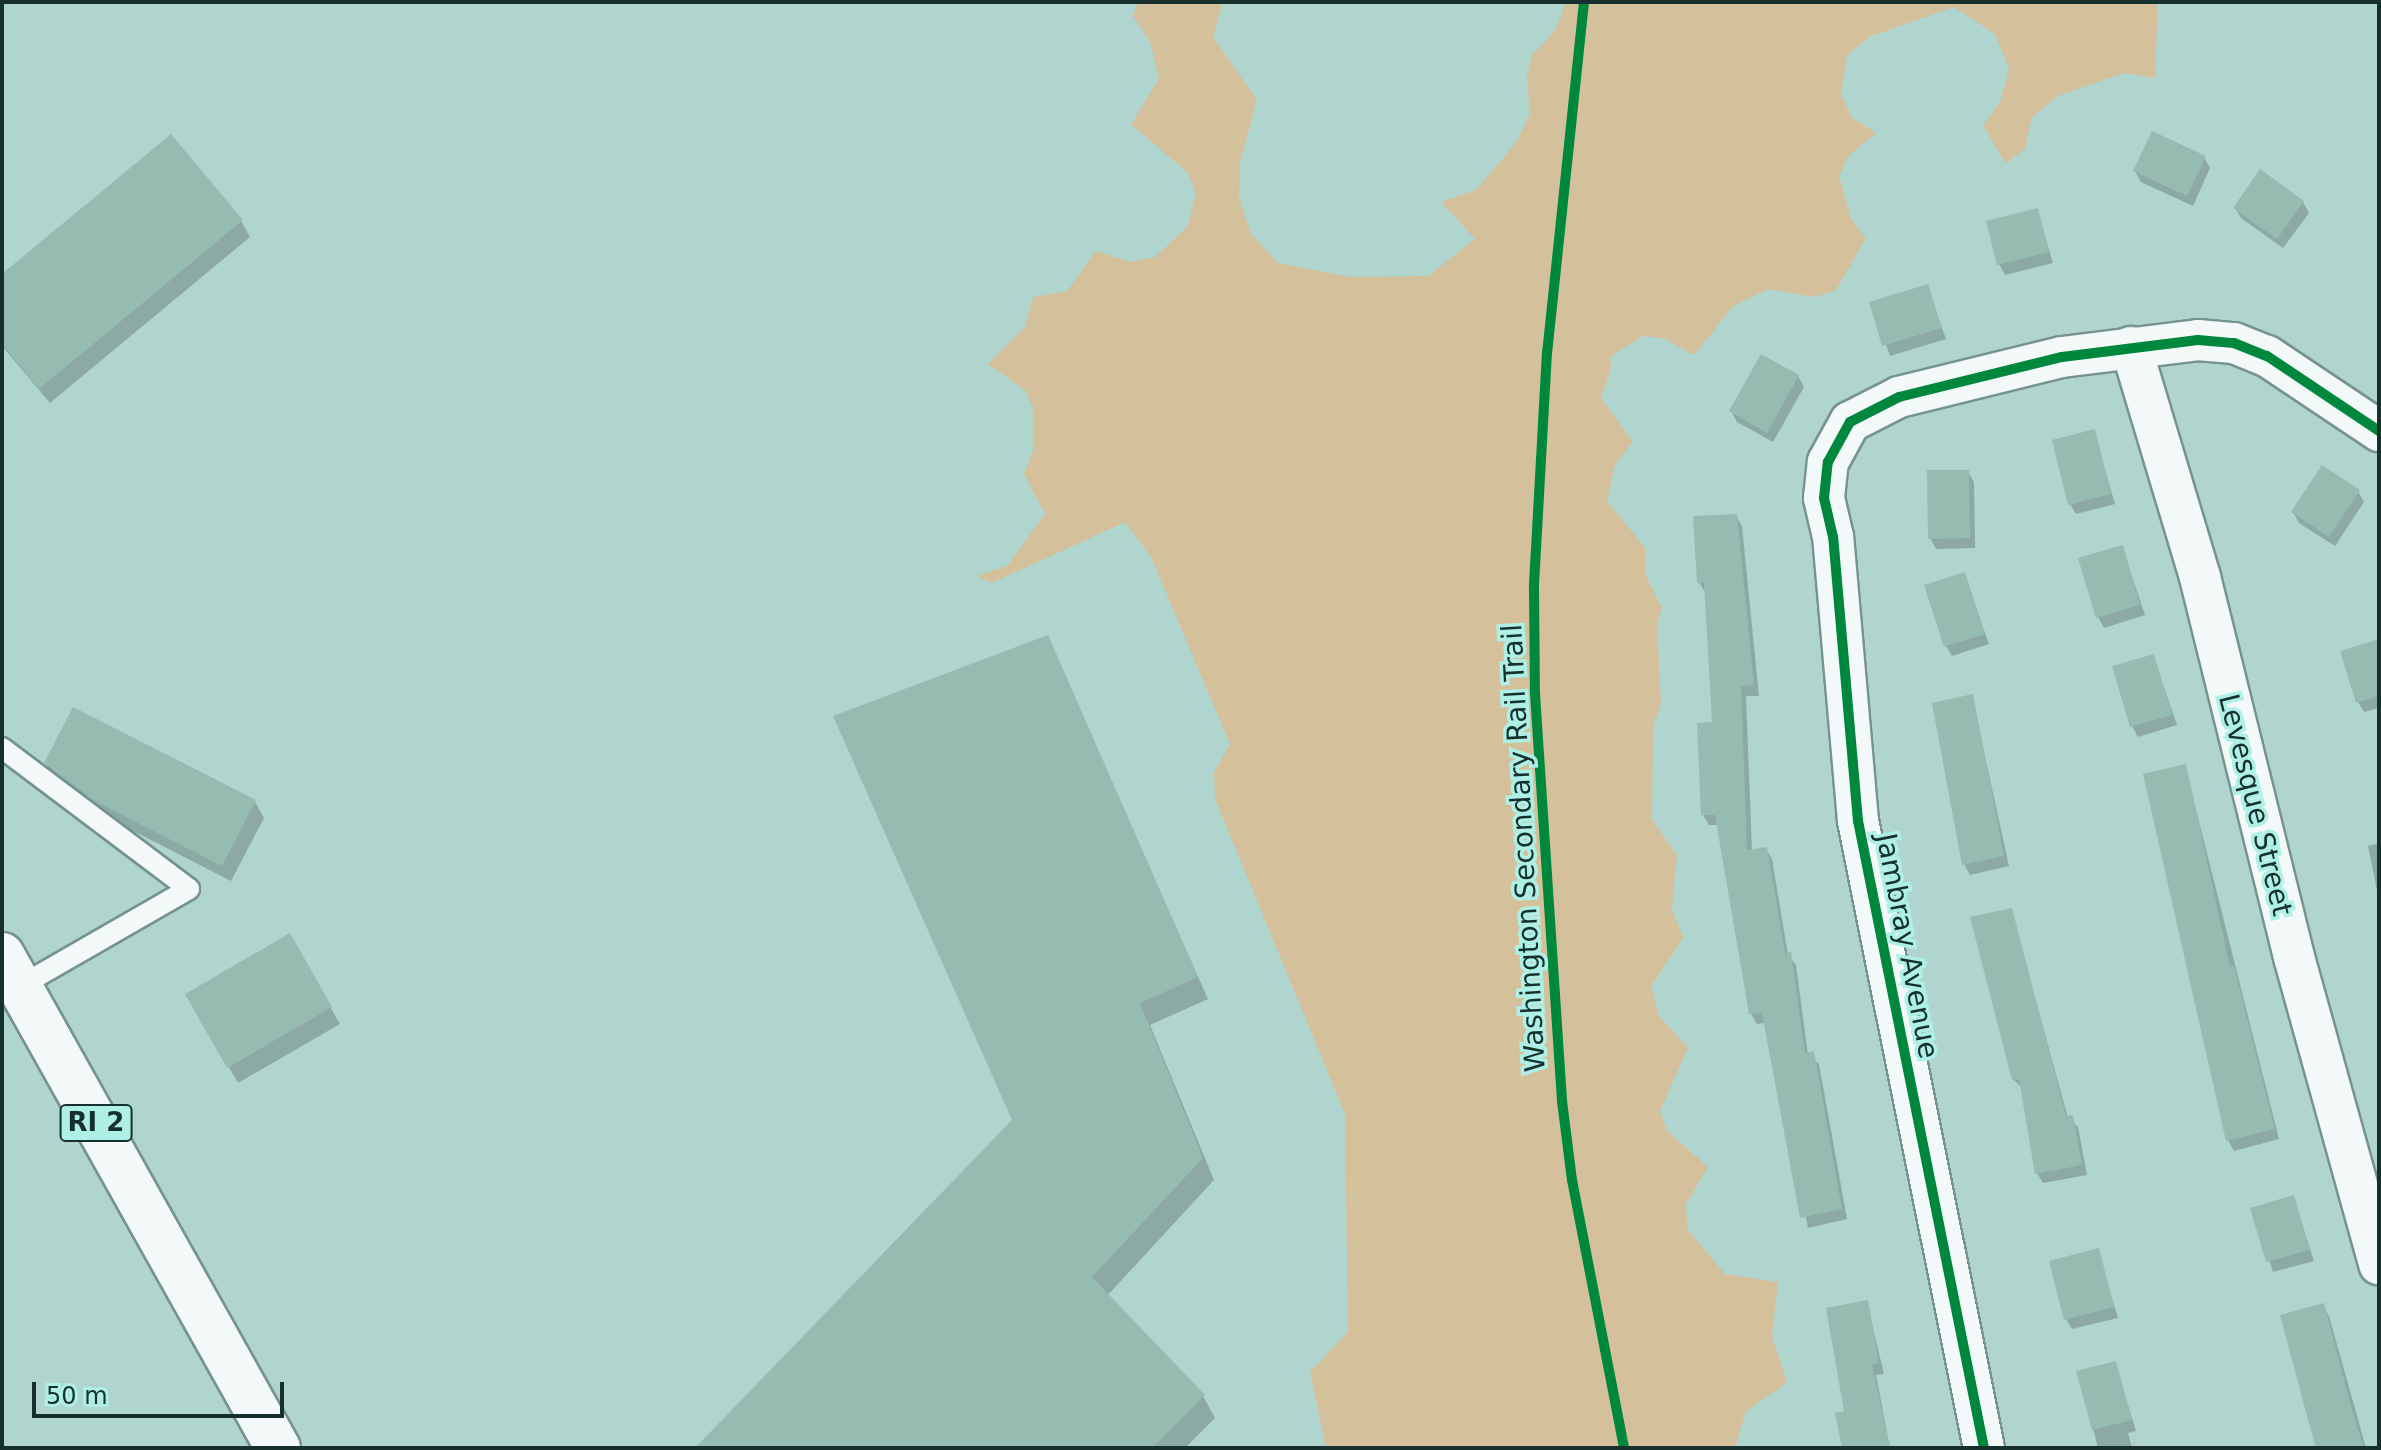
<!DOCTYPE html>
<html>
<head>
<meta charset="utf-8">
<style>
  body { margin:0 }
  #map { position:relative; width:2381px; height:1450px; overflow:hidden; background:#b0d4ce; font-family:"DejaVu Sans",sans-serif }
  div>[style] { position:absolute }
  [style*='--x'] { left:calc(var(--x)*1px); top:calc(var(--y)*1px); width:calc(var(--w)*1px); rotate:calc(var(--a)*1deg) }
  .green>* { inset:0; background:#d4c09b }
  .shadow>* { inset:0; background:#0003 }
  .building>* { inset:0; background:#96bcb1 }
  .roads { filter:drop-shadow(2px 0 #76938f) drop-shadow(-2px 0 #76938f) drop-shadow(0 2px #76938f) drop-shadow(0 -2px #76938f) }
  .lane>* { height:20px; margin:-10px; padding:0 10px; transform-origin:10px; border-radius:10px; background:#f3f9f8 }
  .street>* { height:40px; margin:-20px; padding:0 20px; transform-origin:20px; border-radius:20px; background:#f3f9f8 }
  .primary>* { height:44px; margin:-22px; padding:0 22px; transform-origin:22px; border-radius:22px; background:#f3f9f8 }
  .cycleway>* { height:10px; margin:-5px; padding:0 5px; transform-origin:5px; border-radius:5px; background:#00873e }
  span { translate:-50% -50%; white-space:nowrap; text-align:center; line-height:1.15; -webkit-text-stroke:7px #aef0e6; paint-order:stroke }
  .shield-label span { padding:2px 6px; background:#aef0e6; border:2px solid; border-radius:6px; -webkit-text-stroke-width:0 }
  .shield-label { font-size:26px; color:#16312d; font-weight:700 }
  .street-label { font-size:28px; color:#16312d }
  .frame { position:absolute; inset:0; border:4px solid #16312d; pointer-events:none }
  .scale { position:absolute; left:32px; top:1382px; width:252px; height:36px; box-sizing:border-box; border:4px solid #16312d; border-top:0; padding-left:10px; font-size:24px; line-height:28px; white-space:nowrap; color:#16312d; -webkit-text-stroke:6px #aef0e6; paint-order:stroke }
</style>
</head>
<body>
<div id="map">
  <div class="green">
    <i style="clip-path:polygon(1138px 2px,1223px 2px,1213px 37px,1257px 100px,1240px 162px,1239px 197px,1251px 234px,1278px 263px,1351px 277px,1428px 276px,1475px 239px,1441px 202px,1476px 190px,1517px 141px,1530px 113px,1527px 76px,1532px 55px,1555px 31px,1566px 2px,2158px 2px,2155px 78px,2123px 73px,2058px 96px,2032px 117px,2025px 149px,2005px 163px,1983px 125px,2000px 102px,2009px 69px,1995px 34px,1954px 7px,1869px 37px,1847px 55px,1841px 94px,1852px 118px,1876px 133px,1849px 155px,1839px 176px,1851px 219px,1866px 238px,1836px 290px,1815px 297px,1768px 289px,1732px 307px,1694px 355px,1663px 338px,1642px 336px,1609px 358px,1612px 366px,1601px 398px,1633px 442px,1615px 465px,1607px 501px,1645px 548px,1645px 574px,1662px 608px,1657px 624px,1661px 704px,1653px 726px,1652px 819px,1677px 856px,1672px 909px,1683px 938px,1651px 986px,1659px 1016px,1688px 1048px,1660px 1111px,1667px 1131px,1708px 1167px,1686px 1204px,1688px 1230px,1725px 1274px,1778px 1282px,1772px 1336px,1787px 1383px,1746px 1411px,1735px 1448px,1326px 1448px,1310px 1372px,1348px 1332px,1345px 1114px,1215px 799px,1214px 773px,1230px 744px,1151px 557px,1125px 522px,992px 583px,977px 576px,1007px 566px,1045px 514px,1024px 474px,1033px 450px,1034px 412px,1026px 391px,988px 364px,1025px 327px,1033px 297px,1067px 291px,1096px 251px,1129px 262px,1155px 257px,1187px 227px,1196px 194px,1188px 173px,1131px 124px,1159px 79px,1150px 42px,1133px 16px)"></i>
  </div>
  <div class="shadow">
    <i style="clip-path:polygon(2204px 157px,2210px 168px,2193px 206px,2141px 182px,2135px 171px)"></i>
    <i style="clip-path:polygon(2303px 202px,2309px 213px,2283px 248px,2241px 218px,2235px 208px)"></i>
    <i style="clip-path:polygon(2037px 210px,2053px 263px,2005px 275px,1999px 264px)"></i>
    <i style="clip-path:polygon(241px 221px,250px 237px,50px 403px,2px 346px,2px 277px)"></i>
    <i style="clip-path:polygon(1927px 287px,1946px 339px,1890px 356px,1871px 304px)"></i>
    <i style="clip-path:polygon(1798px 376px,1804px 387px,1773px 442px,1737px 422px,1731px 411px)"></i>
    <i style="clip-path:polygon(2094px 432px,2115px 504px,2076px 514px,2070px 504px)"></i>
    <i style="clip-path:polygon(1968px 472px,1974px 482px,1975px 548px,1936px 549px,1930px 538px)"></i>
    <i style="clip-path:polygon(2358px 491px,2364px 502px,2335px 546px,2299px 523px,2293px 512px)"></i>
    <i style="clip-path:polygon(1736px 516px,1742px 526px,1759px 696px,1746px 696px,1752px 851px,1766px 849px,1772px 859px,1788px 955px,1796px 965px,1808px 1055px,1819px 1064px,1847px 1219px,1808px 1228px,1766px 1023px,1757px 1024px,1751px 1014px,1718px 825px,1709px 825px,1703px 815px,1714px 724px,1706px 594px,1699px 582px)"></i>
    <i style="clip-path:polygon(2122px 547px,2145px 615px,2104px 628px,2098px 617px)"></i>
    <i style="clip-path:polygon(1964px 574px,1989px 644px,1952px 656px,1946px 646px)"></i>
    <i style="clip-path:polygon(1047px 638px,1208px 999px,1150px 1025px,1214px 1180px,1107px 1296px,1203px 1396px,1215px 1418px,1185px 1448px,698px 1448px,1014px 1121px)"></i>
    <i style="clip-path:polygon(2379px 641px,2379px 708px,2364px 712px,2358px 702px)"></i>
    <i style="clip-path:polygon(2153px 656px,2177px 725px,2138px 737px,2132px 726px)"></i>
    <i style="clip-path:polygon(1972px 697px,2009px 866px,1970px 875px,1964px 864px)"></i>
    <i style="clip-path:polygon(46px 763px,255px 802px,264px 818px,231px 881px,104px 816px,55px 779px)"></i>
    <i style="clip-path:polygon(2185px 766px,2279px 1139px,2234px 1151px,2228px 1140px)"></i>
    <i style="clip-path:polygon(2379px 843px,2379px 900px,2368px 846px)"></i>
    <i style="clip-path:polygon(2011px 910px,2068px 1118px,2078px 1127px,2087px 1175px,2043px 1183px,2037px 1173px,2023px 1089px,2014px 1080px)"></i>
    <i style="clip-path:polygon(289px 936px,340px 1024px,238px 1083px,187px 995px)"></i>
    <i style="clip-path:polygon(2293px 1197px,2314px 1261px,2273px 1272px,2253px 1209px)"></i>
    <i style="clip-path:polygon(2098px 1251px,2118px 1318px,2072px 1329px,2066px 1319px)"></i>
    <i style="clip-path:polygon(1867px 1303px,1884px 1374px,1876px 1375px,1890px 1448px,1844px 1448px)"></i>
    <i style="clip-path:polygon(2323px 1306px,2329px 1316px,2366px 1448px,2318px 1448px)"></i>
    <i style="clip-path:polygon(2115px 1363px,2136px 1431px,2128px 1433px,2132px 1448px,2098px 1448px,2079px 1373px)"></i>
  </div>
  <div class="building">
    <i style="clip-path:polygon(2152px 131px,2206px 156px,2187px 196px,2133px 171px)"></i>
    <i style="clip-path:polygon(171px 134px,243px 220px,39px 389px,2px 344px,2px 274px)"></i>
    <i style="clip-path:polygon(2260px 169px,2304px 201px,2277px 239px,2233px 208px)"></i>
    <i style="clip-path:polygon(2038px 208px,2049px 252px,1997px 265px,1986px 221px)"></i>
    <i style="clip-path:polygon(1928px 284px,1942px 328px,1882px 346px,1869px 302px)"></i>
    <i style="clip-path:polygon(1761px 354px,1799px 375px,1767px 433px,1729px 411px)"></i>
    <i style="clip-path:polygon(2095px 429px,2111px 494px,2068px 505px,2052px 440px)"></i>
    <i style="clip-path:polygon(2322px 465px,2360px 490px,2329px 537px,2291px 512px)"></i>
    <i style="clip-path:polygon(1927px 470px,1969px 470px,1970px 538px,1928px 539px)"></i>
    <i style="clip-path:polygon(1737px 514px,1754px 685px,1741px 686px,1747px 850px,1767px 847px,1785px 953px,1791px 952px,1805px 1053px,1814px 1051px,1842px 1209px,1800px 1218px,1762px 1013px,1749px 1014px,1715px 815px,1701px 815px,1697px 723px,1712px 722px,1704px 582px,1697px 583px,1693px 516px)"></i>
    <i style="clip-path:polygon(2123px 545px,2140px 605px,2096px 618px,2078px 558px)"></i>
    <i style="clip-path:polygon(1965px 572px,1985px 634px,1944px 647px,1924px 585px)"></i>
    <i style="clip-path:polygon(1048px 635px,1198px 977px,1140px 1003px,1203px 1158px,1092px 1277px,1205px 1395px,1152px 1448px,695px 1448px,1012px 1120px,833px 716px)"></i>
    <i style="clip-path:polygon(2379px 639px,2379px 696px,2356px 703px,2340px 651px)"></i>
    <i style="clip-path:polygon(2154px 654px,2172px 715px,2130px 727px,2112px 666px)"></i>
    <i style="clip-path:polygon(1973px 694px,2004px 856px,1962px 865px,1932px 703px)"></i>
    <i style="clip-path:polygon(73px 707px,256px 800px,222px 866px,93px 800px,44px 763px)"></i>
    <i style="clip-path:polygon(2186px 764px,2230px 967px,2234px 966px,2275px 1129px,2226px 1141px,2143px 774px)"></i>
    <i style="clip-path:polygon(2012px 908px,2066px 1116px,2073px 1115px,2082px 1165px,2035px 1174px,2019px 1079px,2012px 1080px,1970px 917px)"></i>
    <i style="clip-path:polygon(290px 933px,332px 1007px,227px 1068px,185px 994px)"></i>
    <i style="clip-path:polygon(2294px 1195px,2310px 1250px,2266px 1262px,2250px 1208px)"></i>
    <i style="clip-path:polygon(2099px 1248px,2114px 1307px,2064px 1320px,2049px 1261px)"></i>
    <i style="clip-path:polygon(1868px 1300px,1879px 1363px,1872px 1365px,1890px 1448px,1842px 1448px,1835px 1413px,1844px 1411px,1826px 1308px)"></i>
    <i style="clip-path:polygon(2324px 1303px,2350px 1403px,2364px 1448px,2316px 1448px,2307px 1416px,2280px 1315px)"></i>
    <i style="clip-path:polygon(2116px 1361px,2132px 1420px,2092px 1430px,2076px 1371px)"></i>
  </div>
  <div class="roads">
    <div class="lane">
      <i style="--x:2;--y:748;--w:234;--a:37"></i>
      <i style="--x:189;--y:889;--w:195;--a:150.1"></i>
    </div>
    <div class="street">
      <i style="--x:2131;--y:347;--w:240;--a:73.3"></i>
      <i style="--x:2200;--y:577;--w:391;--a:76.1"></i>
      <i style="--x:2294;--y:957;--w:319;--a:74.5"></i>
      <i style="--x:1984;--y:1448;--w:640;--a:-101.36"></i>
      <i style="--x:1858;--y:821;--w:285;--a:-95"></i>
      <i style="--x:1833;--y:537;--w:40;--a:-103"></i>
      <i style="--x:1824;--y:498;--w:36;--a:-84"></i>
      <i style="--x:1828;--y:462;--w:46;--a:-61.2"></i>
      <i style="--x:1850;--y:422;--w:55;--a:-27"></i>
      <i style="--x:1899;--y:397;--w:168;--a:-13.8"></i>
      <i style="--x:2062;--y:357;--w:137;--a:-7.1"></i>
      <i style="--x:2198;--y:340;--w:36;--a:5"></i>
      <i style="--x:2234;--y:343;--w:35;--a:22"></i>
      <i style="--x:2267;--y:356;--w:135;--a:33.8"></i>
    </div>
    <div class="primary">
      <i style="--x:2;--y:955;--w:565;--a:60.76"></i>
    </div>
  </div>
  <div class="cycleway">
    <i style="--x:1584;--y:2;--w:352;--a:96"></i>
    <i style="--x:1547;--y:352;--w:236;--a:93.2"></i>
    <i style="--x:1534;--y:588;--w:106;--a:89.5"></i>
    <i style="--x:1535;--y:694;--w:408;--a:86.2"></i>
    <i style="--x:1562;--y:1101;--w:80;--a:82.8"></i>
    <i style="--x:1572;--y:1180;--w:273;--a:79"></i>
    <i style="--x:1984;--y:1448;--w:640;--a:-101.36"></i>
    <i style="--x:1858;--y:821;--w:285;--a:-95"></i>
    <i style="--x:1833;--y:537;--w:40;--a:-103"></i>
    <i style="--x:1824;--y:498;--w:36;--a:-84"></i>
    <i style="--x:1828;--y:462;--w:46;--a:-61.2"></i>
    <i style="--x:1850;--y:422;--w:55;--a:-27"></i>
    <i style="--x:1899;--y:397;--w:168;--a:-13.8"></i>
    <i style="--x:2062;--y:357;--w:137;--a:-7.1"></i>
    <i style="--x:2198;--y:340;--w:36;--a:5"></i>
    <i style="--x:2234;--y:343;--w:35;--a:22"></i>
    <i style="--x:2267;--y:356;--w:135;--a:33.8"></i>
  </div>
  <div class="shield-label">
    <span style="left:96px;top:1123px">RI 2</span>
  </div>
  <div class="street-label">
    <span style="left:2255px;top:805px;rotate:76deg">Levesque Street</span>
    <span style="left:1524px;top:848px;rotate:-93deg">Washington Secondary Rail Trail</span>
    <span style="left:1907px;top:946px;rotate:79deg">Jambray Avenue</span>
  </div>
  <div class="frame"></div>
  <div class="scale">50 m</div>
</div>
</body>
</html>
